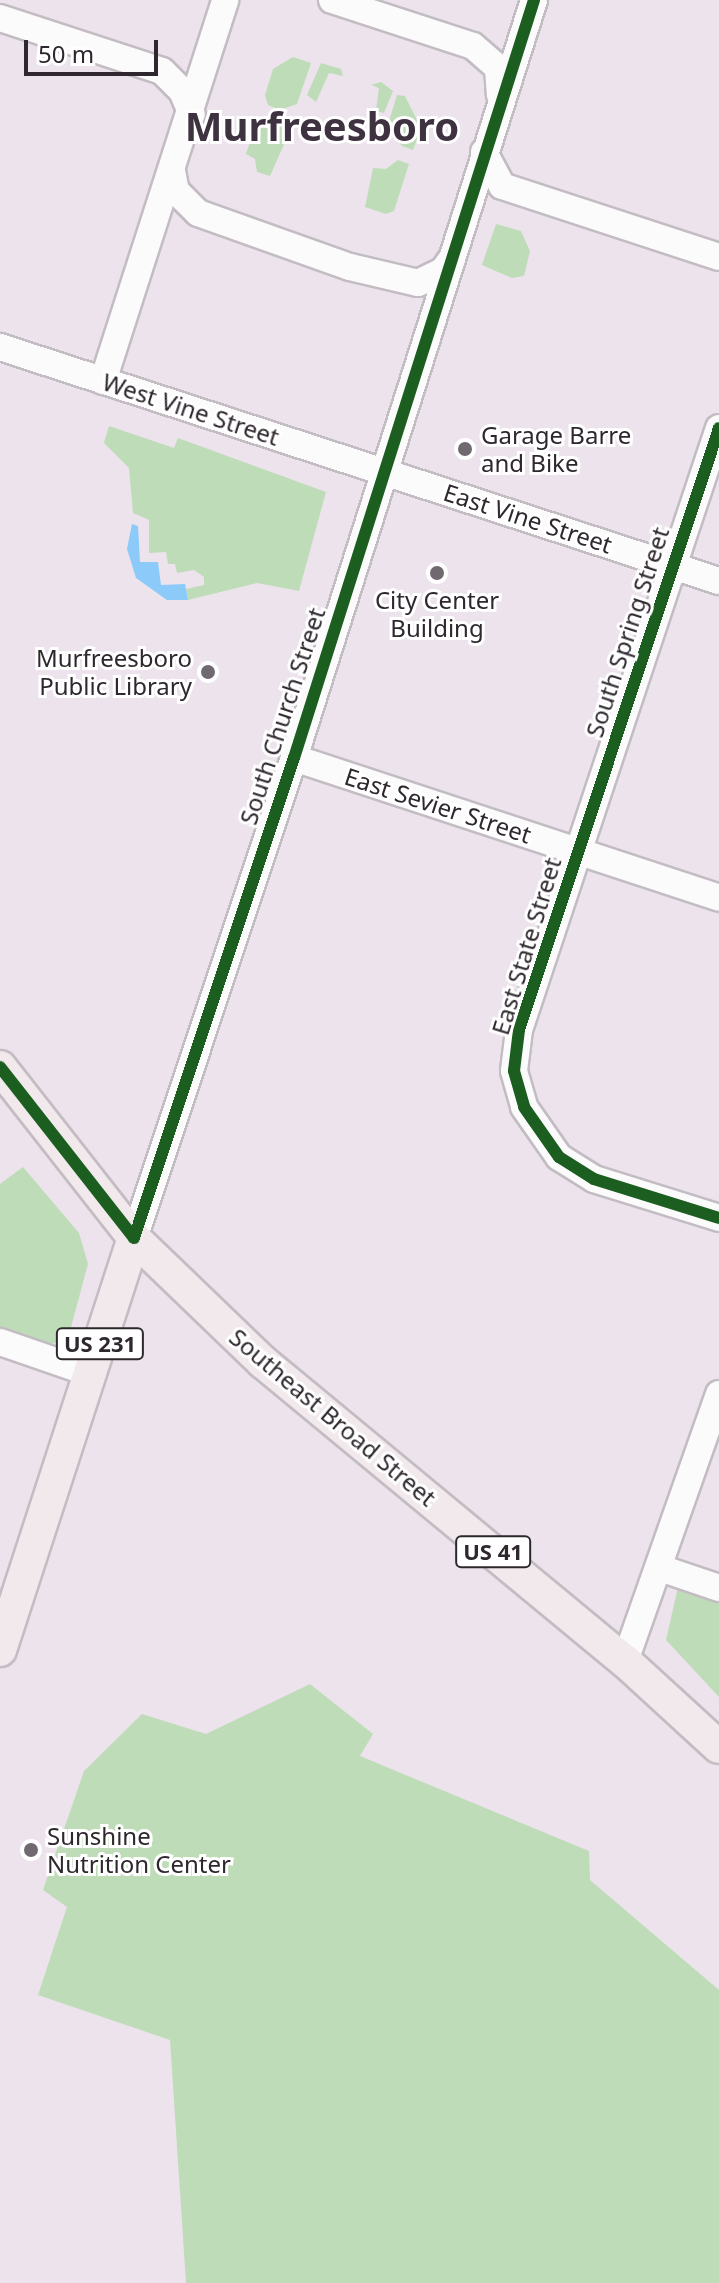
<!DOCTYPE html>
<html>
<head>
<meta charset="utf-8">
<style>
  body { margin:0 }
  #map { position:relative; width:719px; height:2283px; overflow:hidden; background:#ece3ec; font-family:"Noto Sans",sans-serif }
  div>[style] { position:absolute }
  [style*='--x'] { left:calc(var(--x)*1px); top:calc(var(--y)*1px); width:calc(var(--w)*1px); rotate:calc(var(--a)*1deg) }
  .green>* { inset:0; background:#bfdcb8 }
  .water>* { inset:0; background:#8ccaf9 }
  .roads { filter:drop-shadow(2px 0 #c3bcc3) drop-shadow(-2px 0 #c3bcc3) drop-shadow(0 2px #c3bcc3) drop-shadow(0 -2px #c3bcc3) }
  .minor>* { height:26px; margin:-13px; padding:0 13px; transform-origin:13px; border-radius:13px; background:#fcfbfc }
  .major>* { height:32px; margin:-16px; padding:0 16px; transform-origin:16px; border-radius:16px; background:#f1e9ec }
  .cycleway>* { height:12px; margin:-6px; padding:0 6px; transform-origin:6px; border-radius:6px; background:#1b5e20 }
  .dots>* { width:22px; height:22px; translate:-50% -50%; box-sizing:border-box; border:4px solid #fff; border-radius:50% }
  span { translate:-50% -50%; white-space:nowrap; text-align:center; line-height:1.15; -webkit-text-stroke:6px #fff; paint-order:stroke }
  .shield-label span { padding:2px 6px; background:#fff; border:2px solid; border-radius:6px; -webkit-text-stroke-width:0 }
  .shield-label { font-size:22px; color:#2e282e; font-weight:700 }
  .street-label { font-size:24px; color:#2e282e }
  .poi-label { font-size:24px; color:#2e282e }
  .left { translate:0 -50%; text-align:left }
  .right { translate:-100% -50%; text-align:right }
  .town-label { font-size:40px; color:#3e3240; font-weight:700 }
  .scale { position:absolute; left:24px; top:40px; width:134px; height:36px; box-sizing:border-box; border:4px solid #2e282e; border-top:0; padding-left:10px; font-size:24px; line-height:28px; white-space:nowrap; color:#2e282e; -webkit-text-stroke:6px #fff; paint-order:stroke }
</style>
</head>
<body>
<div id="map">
  <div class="green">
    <i style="clip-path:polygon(293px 57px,311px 63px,297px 104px,280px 110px,268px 105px,265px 95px,273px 69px)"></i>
    <i style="clip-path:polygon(321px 63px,341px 69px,343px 76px,329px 73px,316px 102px,307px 95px)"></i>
    <i style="clip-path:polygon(381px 82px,393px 91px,384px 113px,376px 111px,379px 88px,371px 85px)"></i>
    <i style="clip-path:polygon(397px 95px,405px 96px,421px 128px,413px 150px,402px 146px,387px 128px)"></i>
    <i style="clip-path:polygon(273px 119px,289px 133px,270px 176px,257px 172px,255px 159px,246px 154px,256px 123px)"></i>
    <i style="clip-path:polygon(398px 160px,409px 164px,394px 211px,386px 214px,365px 207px,373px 168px,386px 169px)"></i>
    <i style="clip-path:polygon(496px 224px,521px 231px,530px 251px,524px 276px,512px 278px,482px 265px)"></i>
    <i style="clip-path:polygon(109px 426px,174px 448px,178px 438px,326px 492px,299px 591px,257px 583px,188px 600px,186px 589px,204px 585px,204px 577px,194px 570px,177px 573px,175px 564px,168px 564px,166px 552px,149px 553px,149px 520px,133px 513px,129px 468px,104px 443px)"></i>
    <i style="clip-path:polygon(23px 1167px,79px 1233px,88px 1264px,70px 1331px,57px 1343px,40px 1344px,0 1330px,0 1184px)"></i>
    <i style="clip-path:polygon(678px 1587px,719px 1595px,719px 1697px,666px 1640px)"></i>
    <i style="clip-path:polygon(310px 1684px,373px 1734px,360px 1756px,589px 1851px,590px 1880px,719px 1990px,719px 2283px,186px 2283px,170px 2040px,38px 1995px,67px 1907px,43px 1890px,84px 1771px,142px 1714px,206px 1734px)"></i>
  </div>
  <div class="water">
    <i style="clip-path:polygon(132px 524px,138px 526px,140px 562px,158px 562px,161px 585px,185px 584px,188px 600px,167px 600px,136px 578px,127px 549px)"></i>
  </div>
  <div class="roads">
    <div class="minor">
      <i style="--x:332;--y:0;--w:148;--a:18.1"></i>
      <i style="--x:473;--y:46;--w:33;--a:41"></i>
      <i style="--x:498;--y:68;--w:27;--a:86"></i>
      <i style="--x:0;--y:18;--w:170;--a:18.1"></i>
      <i style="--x:162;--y:71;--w:28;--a:45"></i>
      <i style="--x:182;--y:91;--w:25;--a:67"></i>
      <i style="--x:484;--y:152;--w:38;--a:62"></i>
      <i style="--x:502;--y:186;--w:228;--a:18.1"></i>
      <i style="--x:172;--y:171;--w:20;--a:79"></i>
      <i style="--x:176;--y:191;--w:31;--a:45"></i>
      <i style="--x:198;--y:213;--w:161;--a:19.6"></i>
      <i style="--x:350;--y:267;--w:70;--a:13.2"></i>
      <i style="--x:418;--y:283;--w:28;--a:-26"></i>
      <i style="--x:443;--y:271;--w:16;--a:-55"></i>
      <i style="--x:0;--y:347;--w:756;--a:18.03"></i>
      <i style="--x:103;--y:381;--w:400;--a:-72.2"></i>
      <i style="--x:719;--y:428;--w:634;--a:108.38"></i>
      <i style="--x:519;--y:1030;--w:41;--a:97"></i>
      <i style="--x:514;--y:1071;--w:37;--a:74"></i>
      <i style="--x:524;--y:1107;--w:61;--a:55"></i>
      <i style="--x:559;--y:1157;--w:41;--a:32.2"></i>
      <i style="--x:594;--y:1179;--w:131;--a:17.3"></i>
      <i style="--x:294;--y:758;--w:447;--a:18.2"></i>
      <i style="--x:134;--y:1238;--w:506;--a:-71.57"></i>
      <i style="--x:294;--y:758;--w:795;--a:-72.43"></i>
      <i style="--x:0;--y:1342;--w:95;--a:19"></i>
      <i style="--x:660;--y:1568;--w:62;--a:18.7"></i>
      <i style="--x:625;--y:1661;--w:283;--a:-70.6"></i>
    </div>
    <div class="major">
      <i style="--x:0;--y:1067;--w:217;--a:51.9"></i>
      <i style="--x:134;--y:1238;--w:179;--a:43.9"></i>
      <i style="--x:263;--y:1362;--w:470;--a:39.6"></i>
      <i style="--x:625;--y:1661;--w:127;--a:42.5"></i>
      <i style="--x:0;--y:1650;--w:433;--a:-72"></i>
    </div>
  </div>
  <div class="cycleway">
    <i style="--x:719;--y:428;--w:634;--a:108.38"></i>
    <i style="--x:519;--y:1030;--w:41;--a:97"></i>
    <i style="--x:514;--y:1071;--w:37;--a:74"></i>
    <i style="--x:524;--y:1107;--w:61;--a:55"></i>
    <i style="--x:559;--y:1157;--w:41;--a:32.2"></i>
    <i style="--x:594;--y:1179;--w:131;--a:17.3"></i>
    <i style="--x:0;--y:1067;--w:217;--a:51.9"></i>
    <i style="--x:134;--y:1238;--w:506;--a:-71.57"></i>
    <i style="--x:294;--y:758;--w:795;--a:-72.43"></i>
  </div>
  <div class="dots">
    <i style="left:465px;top:449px;background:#706970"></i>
    <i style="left:437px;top:573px;background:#706970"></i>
    <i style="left:208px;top:672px;background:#706970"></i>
    <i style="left:31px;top:1850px;background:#706970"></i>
  </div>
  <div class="shield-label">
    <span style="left:100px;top:1344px">US 231</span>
    <span style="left:493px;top:1552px">US 41</span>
  </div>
  <div class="street-label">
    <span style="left:191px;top:409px;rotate:18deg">West Vine Street</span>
    <span style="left:528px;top:518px;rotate:18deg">East Vine Street</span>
    <span style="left:627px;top:632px;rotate:-72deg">South Spring Street</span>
    <span style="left:282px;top:716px;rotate:-72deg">South Church Street</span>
    <span style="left:438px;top:805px;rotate:18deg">East Sevier Street</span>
    <span style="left:526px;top:946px;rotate:-73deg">East State Street</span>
    <span style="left:333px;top:1417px;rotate:40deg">Southeast Broad Street</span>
  </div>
  <div class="poi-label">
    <span class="left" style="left:481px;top:449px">Garage Barre<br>and Bike</span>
    <span style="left:437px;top:614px">City Center<br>Building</span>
    <span class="right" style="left:192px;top:672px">Murfreesboro<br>Public Library</span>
    <span class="left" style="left:47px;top:1850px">Sunshine<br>Nutrition Center</span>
  </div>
  <div class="town-label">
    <span style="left:322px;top:126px">Murfreesboro</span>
  </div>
  <div class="scale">50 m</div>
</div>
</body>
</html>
